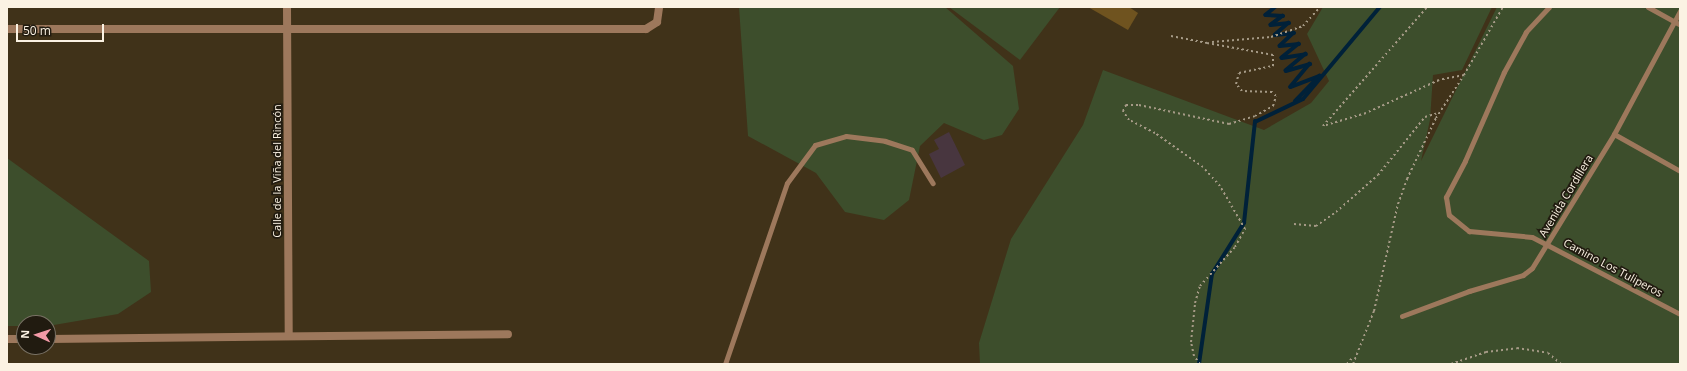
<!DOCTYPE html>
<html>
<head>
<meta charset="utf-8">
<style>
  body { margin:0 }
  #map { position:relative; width:1687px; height:371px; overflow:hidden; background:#403219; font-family:"Open Sans",sans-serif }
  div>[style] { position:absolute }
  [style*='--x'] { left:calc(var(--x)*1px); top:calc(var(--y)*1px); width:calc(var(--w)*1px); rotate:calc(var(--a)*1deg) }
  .industrial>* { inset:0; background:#48363f }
  .green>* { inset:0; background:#3d4e2c }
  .stream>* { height:3.5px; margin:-1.75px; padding:0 1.75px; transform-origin:1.75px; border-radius:1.75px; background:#002139 }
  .building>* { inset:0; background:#6f531f }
  .path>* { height:2px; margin-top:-1px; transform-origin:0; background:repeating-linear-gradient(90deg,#a59a86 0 2px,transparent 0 5px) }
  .lane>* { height:5px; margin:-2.5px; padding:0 2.5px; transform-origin:2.5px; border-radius:2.5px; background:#9d785c }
  .street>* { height:8px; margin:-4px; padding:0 4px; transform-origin:4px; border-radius:4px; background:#9d785c }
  span { translate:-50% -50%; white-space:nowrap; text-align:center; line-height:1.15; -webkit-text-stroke:3.5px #211b10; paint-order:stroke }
  .street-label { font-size:11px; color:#fbf2e3 }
  .frame { position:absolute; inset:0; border:8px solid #fbf2e3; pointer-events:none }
  .north { position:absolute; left:16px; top:315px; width:40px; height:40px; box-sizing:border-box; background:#211b10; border:1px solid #787164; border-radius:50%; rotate:273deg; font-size:11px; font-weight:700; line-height:16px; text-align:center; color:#fbf2e3 }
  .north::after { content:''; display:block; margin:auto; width:14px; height:18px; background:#f39aa7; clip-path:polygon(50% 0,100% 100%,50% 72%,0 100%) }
  .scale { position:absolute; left:16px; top:24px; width:88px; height:18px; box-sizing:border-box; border:2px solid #fbf2e3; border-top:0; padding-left:5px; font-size:12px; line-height:14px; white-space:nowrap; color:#fbf2e3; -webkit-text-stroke:3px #211b10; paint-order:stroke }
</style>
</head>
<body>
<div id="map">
  <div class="industrial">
    <i style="clip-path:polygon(949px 132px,965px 165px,941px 178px,929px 154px,939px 149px,934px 140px)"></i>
  </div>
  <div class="green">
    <i style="clip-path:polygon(739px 7px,945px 7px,1013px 66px,1019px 109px,1002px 135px,984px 140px,944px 123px,920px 146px,909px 200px,884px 220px,845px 212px,816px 173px,748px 136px)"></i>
    <i style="clip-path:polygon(949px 7px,1060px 7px,1020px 60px)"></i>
    <i style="clip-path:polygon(1323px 7px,1492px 7px,1462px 70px,1433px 75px,1430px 120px,1421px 161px,1497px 7px,1680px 7px,1680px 364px,980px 364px,979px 343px,1011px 239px,1083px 125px,1103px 70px,1264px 130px,1311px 103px,1329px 81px,1307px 34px)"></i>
    <i style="clip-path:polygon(7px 158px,149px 261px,151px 292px,118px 314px,48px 326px,48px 323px,24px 323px,24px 326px,7px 326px)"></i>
  </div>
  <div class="stream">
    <i style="--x:1276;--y:7;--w:13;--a:141"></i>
    <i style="--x:1266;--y:15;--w:17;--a:3"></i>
    <i style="--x:1283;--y:16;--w:15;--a:143"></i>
    <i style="--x:1271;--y:25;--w:18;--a:-6"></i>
    <i style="--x:1289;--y:23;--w:18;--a:139"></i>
    <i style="--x:1275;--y:35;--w:19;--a:-6"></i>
    <i style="--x:1294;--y:33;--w:19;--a:137"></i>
    <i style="--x:1280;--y:46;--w:19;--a:-6"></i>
    <i style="--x:1299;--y:44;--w:22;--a:141"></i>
    <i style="--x:1282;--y:58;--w:24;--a:-9"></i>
    <i style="--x:1306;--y:54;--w:26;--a:140"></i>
    <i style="--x:1286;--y:71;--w:25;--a:-16"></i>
    <i style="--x:1310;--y:64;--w:30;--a:130"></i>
    <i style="--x:1291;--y:87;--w:31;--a:-21"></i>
    <i style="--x:1320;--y:76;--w:35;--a:134"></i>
    <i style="--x:1199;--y:364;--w:91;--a:-81.8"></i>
    <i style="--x:1212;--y:274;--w:60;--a:-57.9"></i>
    <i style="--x:1244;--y:223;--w:102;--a:-83.8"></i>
    <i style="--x:1255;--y:122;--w:53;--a:-25.6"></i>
    <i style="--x:1303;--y:99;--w:120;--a:-50.1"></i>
  </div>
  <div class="building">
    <i style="clip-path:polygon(1088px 7px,1129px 7px,1138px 13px,1128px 30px)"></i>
  </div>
  <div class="path">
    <i style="--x:1171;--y:36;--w:37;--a:11"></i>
    <i style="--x:1212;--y:42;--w:59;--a:-4.8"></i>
    <i style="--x:1271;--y:37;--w:34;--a:-19"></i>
    <i style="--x:1303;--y:26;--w:25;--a:-48"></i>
    <i style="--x:1464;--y:75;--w:78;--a:-60.2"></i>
    <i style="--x:1294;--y:224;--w:22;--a:5"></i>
    <i style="--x:1316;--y:226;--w:24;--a:-35"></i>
    <i style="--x:1336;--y:212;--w:56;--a:-41.4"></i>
    <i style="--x:1378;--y:175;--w:75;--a:-51"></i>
    <i style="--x:1425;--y:117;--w:14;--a:-17"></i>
    <i style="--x:1200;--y:364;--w:10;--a:-127"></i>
    <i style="--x:1194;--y:356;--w:14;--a:-102"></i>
    <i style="--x:1191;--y:342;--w:39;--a:-84"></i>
    <i style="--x:1195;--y:303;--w:18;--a:-74"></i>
    <i style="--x:1200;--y:286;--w:52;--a:-48.1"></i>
    <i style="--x:1235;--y:247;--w:21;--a:-61"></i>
    <i style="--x:1245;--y:229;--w:50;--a:-120.2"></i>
    <i style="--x:1220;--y:186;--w:25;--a:-132"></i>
    <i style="--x:1203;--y:167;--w:59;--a:-144.7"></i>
    <i style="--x:1155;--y:133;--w:29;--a:-153"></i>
    <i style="--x:1129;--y:120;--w:11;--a:-124"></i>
    <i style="--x:1123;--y:111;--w:7;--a:-63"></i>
    <i style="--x:1126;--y:105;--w:13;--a:0"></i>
    <i style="--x:1139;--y:105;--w:92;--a:11.9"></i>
    <i style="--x:1229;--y:124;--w:27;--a:-17"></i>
    <i style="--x:1255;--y:116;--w:21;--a:-29"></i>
    <i style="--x:1273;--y:106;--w:10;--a:-73"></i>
    <i style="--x:1276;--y:96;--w:6;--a:-135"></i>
    <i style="--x:1272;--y:92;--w:30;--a:-178"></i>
    <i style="--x:1242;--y:91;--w:9;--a:-131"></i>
    <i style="--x:1236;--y:84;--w:11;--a:-75"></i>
    <i style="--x:1239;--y:73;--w:35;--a:-12"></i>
    <i style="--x:1273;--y:66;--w:11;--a:-90"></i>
    <i style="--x:1273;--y:55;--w:67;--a:-169.7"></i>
    <i style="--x:1347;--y:364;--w:9;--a:-49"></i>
    <i style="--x:1353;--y:364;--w:57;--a:-68.4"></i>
    <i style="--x:1374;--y:311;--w:110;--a:-77.4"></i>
    <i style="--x:1398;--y:204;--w:27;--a:-70"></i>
    <i style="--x:1407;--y:179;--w:68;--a:-64.6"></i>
    <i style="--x:1436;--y:118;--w:51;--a:-56.9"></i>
    <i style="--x:1464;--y:75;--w:25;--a:169"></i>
    <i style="--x:1439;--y:80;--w:80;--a:155.7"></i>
    <i style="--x:1366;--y:113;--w:45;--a:163.2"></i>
    <i style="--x:1323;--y:126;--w:158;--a:-48.8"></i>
    <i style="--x:1451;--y:364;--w:37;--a:-19"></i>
    <i style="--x:1486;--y:352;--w:31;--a:-7"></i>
    <i style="--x:1517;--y:348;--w:31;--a:9"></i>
    <i style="--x:1548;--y:353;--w:17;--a:40"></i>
  </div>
  <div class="lane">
    <i style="--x:1549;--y:7;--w:34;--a:133"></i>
    <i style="--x:1526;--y:32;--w:46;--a:118.8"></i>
    <i style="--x:1504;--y:72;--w:97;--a:113.7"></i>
    <i style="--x:1465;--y:161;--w:41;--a:117.8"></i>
    <i style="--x:1446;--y:197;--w:18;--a:81"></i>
    <i style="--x:1449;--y:215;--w:26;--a:39"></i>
    <i style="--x:1469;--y:231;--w:63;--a:5.4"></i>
    <i style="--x:1532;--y:237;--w:167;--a:27.5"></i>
    <i style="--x:1648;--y:7;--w:37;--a:29"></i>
    <i style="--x:1614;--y:134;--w:76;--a:29.3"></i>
    <i style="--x:1402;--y:316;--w:72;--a:-20.5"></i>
    <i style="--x:1469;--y:291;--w:56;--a:-16.5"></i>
    <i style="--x:1523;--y:275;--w:11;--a:-38"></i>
    <i style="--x:1532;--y:268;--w:157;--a:-58.5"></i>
    <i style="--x:1614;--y:134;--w:140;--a:-61.8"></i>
    <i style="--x:725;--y:364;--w:191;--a:-71.1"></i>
    <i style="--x:787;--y:183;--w:47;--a:-53.6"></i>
    <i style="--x:815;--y:145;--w:32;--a:-16"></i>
    <i style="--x:846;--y:136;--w:39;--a:7"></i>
    <i style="--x:885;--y:141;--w:28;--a:18"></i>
    <i style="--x:912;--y:150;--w:39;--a:58"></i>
  </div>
  <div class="street">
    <i style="--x:287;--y:7;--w:328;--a:89.7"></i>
    <i style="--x:7;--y:29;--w:639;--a:0"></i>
    <i style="--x:646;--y:29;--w:13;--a:-32"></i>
    <i style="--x:657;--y:22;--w:15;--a:-82"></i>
    <i style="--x:7;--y:339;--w:17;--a:0"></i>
    <i style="--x:48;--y:339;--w:460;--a:-0.6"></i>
  </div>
  <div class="street-label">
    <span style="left:277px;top:171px;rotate:-90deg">Calle de la Viña del Rincón</span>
    <span style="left:1566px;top:196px;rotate:-59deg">Avenida Cordillera</span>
    <span style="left:1613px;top:268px;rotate:28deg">Camino Los Tuliperos</span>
  </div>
  <div class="frame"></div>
  <div class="north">N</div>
  <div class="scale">50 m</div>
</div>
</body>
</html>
